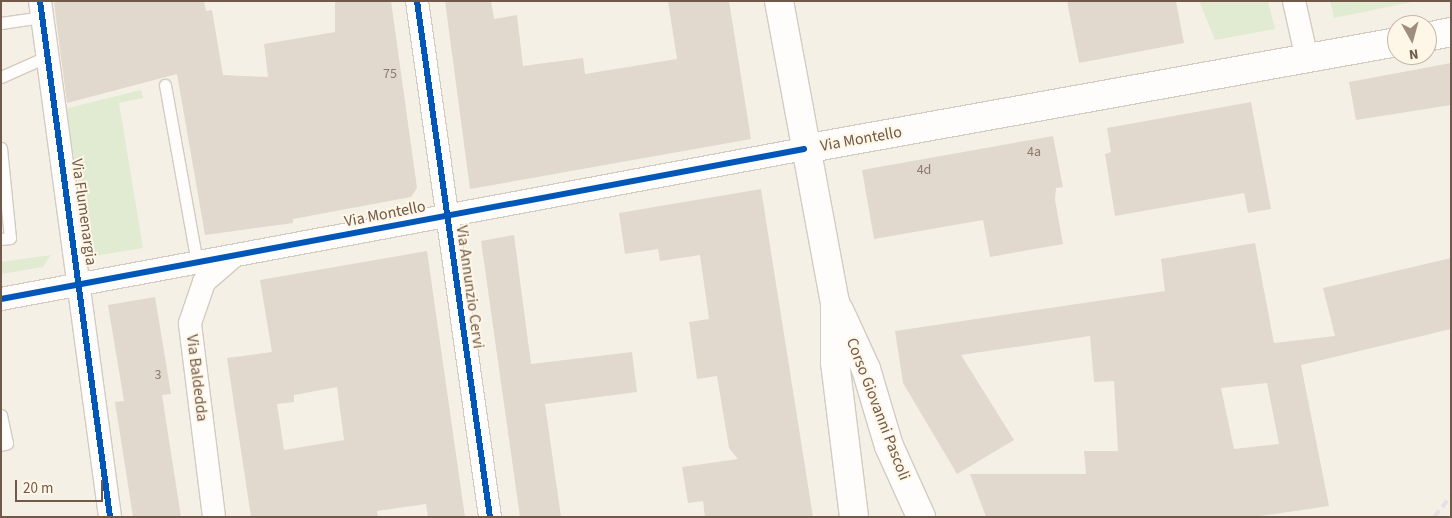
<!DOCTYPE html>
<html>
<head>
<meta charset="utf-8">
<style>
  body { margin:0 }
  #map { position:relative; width:1452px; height:518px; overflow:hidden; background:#f5f0e6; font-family:"Source Sans 3",sans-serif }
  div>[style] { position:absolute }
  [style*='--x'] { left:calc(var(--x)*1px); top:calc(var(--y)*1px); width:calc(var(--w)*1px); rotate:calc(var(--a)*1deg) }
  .green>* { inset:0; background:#e0ebd1 }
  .building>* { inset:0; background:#e1d8ce }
  .roads { filter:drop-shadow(1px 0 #d3cbc2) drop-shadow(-1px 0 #d3cbc2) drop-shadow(0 1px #d3cbc2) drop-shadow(0 -1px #d3cbc2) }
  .service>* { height:11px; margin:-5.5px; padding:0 5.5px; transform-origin:5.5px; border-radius:5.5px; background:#fefdfb }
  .minor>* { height:22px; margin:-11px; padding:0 11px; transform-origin:11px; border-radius:11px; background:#fefdfb }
  .secondary>* { height:28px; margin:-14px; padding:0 14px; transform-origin:14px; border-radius:14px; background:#fefdfb }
  .rail>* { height:4px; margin-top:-2px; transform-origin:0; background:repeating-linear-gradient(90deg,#e3e1e3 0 8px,transparent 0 13px) }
  .cycleway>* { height:6px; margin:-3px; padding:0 3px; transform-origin:3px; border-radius:3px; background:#0057b8 }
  span { translate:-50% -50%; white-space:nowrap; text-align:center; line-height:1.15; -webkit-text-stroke:4px #fef6e6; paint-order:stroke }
  .number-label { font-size:14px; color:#8e7b6c }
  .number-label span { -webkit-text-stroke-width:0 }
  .street-label { font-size:16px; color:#705949 }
  .frame { position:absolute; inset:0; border:2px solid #705949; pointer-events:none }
  .north { position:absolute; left:1387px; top:15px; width:50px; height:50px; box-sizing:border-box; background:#fef6e6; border:1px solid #c5b7a7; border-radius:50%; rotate:173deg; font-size:14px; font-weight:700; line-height:20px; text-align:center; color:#705949 }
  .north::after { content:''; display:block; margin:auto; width:18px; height:22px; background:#9f8e80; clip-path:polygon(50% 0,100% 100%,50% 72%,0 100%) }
  .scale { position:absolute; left:15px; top:480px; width:88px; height:22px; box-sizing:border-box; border:2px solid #705949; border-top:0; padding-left:6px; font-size:15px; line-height:18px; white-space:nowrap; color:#705949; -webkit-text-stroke:4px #fef6e6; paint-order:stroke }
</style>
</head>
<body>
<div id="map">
  <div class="green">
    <i style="clip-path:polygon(1199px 1px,1268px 1px,1275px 29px,1215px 40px)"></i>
    <i style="clip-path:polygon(1330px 1px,1417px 1px,1334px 18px)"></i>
    <i style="clip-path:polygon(141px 90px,143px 98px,119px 103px,143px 248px,95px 256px,64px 109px)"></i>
    <i style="clip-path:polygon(51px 255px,43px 267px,1px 274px,1px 262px)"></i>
  </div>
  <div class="building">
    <i style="clip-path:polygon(57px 1px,204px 1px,206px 11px,212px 10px,223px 75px,268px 77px,264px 44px,335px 32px,335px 1px,391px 1px,417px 188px,411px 197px,293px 219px,293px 223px,205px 235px,177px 74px,67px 103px,54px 3px)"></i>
    <i style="clip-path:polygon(445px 1px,491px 1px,494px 19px,517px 15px,523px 66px,583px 58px,585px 74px,677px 59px,668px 1px,729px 1px,751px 139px,470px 189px)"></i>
    <i style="clip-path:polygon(1067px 1px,1176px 1px,1184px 43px,1079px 63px)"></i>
    <i style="clip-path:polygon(1451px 63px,1451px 105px,1356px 120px,1349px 82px)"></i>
    <i style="clip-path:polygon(1251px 102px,1271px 209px,1248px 213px,1244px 193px,1115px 216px,1105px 154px,1111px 152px,1107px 128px)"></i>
    <i style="clip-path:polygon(1053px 136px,1063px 187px,1056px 188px,1055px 200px,1063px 244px,990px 257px,983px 220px,874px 239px,862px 170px)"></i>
    <i style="clip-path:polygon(761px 189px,813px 517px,705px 517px,703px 501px,688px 503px,682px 467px,738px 459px,729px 448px,717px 376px,697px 379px,689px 322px,709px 319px,700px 255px,660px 261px,658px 249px,625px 254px,619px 213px)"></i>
    <i style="clip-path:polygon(514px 235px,531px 364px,632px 352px,637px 392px,545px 404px,561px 517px,520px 517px,481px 241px)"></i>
    <i style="clip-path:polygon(evenodd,1255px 243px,1274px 343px,1335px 336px,1323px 288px,1451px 258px,1451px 329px,1301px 365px,1329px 506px,1254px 517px,986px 517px,970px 474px,1086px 474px,1084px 451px,1118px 451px,1114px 381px,1094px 382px,1090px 336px,961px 355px,1014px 440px,957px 474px,903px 383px,895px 331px,1165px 291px,1161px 259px,1255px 243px,1267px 383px,1279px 444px,1234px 449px,1221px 388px,1267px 383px)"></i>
    <i style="clip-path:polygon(evenodd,427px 251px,465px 517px,428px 517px,426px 504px,377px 511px,378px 517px,251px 517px,227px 358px,272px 352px,260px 280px,427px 251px,337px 387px,344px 440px,284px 450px,277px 404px,294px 402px,294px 395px,337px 387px)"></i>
    <i style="clip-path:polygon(155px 297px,171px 394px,162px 395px,181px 517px,133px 517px,115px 402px,124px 401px,108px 305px)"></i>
  </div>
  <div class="roads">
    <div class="service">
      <i style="--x:1;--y:23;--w:41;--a:-8.3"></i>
      <i style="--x:1;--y:77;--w:51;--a:-24.1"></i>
      <i style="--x:165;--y:85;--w:181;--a:79.8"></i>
      <i style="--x:1;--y:148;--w:90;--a:84.3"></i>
      <i style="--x:10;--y:238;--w:9;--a:174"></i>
      <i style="--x:1;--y:415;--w:29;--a:78"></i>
      <i style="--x:7;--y:443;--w:6;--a:162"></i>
    </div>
    <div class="minor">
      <i style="--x:40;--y:1;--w:521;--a:82.27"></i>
      <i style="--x:417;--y:1;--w:521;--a:81.95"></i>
      <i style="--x:1294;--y:1;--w:59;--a:77.4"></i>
      <i style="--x:1;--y:299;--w:817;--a:-10.58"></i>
      <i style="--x:214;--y:517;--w:195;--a:-97.1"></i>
      <i style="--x:190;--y:323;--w:43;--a:-71.1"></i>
      <i style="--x:204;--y:282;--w:37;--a:-41"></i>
    </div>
    <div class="secondary">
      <i style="--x:779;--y:1;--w:306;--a:79.5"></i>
      <i style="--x:835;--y:302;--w:60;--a:90"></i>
      <i style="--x:835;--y:362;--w:156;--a:83"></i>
      <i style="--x:1427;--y:37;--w:25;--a:-12"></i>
      <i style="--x:804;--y:149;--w:603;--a:-10.23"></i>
      <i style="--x:839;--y:310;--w:65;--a:65.4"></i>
      <i style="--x:866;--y:369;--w:80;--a:73.4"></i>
      <i style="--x:889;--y:446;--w:78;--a:65.7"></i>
    </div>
  </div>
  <div class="rail">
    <i style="--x:1434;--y:517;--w:27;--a:-51"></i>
  </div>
  <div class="cycleway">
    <i style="--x:40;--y:1;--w:521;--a:82.27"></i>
    <i style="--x:417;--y:1;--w:521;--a:81.95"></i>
    <i style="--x:1;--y:299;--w:817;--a:-10.58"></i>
  </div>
  <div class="number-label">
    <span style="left:390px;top:74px">75</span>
    <span style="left:1034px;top:152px">4a</span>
    <span style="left:924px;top:170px">4d</span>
    <span style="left:158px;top:375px">3</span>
  </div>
  <div class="street-label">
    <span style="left:861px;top:139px;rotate:-10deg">Via Montello</span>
    <span style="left:84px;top:212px;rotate:82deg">Via Flumenargia</span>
    <span style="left:385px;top:214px;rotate:-11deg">Via Montello</span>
    <span style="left:470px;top:287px;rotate:82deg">Via Annunzio Cervi</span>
    <span style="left:197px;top:378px;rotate:83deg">Via Baldedda</span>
    <span style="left:878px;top:409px;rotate:69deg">Corso Giovanni Pascoli</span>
  </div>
  <div class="frame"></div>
  <div class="north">N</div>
  <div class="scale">20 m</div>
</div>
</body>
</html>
